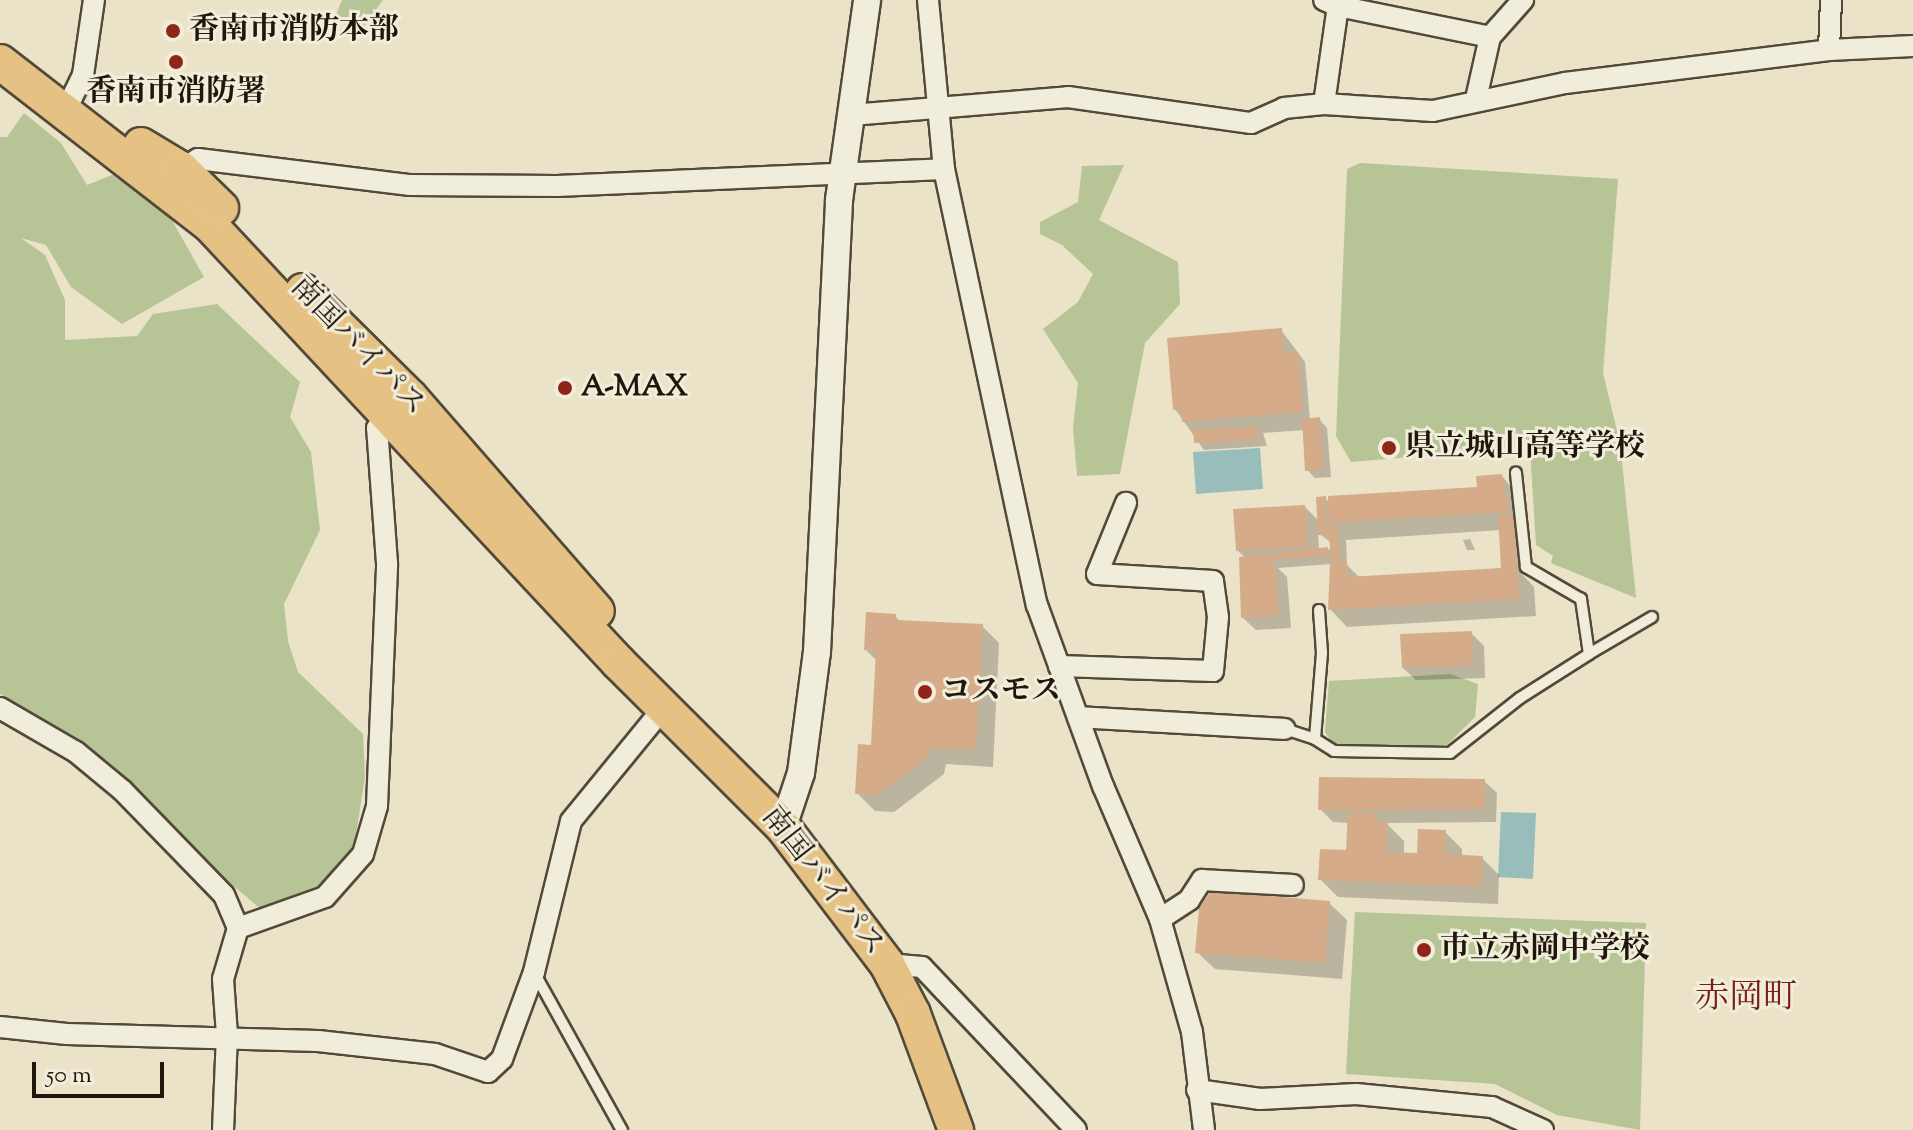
<!DOCTYPE html>
<html>
<head>
<meta charset="utf-8">
<style>
  body { margin:0 }
  #map { position:relative; width:1913px; height:1130px; overflow:hidden; background:#eae3c8; font-family:"Sorts Mill Goudy","Noto Serif JP",serif }
  div>[style] { position:absolute }
  [style*='--x'] { left:calc(var(--x)*1px); top:calc(var(--y)*1px); width:calc(var(--w)*1px); rotate:calc(var(--a)*1deg) }
  .green>* { inset:0; background:#b7c496 }
  .water>* { inset:0; background:#98bdba }
  .shadow>* { inset:0; background:#0003 }
  .building>* { inset:0; background:#d6ab89 }
  .roads { filter:drop-shadow(2px 0 #53493a) drop-shadow(-2px 0 #53493a) drop-shadow(0 2px #53493a) drop-shadow(0 -2px #53493a) }
  .service>* { height:10px; margin:-5px; padding:0 5px; transform-origin:5px; border-radius:5px; background:#f1eddb }
  .minor>* { height:20px; margin:-10px; padding:0 10px; transform-origin:10px; border-radius:10px; background:#f1eddb }
  .tertiary>* { height:26px; margin:-13px; padding:0 13px; transform-origin:13px; border-radius:13px; background:#f1eddb }
  .trunk>* { height:34px; margin:-17px; padding:0 17px; transform-origin:17px; border-radius:17px; background:#e5c284 }
  .dots>* { width:22px; height:22px; translate:-50% -50%; box-sizing:border-box; border:4px solid #f1eddb; border-radius:50% }
  span { translate:-50% -50%; white-space:nowrap; text-align:center; line-height:1.15; -webkit-text-stroke:6px #f1eddb; paint-order:stroke }
  .poi-label { font-size:30px; color:#21160b; font-weight:700 }
  .left { translate:0 -50%; text-align:left }
  .street-label { font-size:30px; color:#21160b }
  .quarter-label { font-size:34px; color:#7a1f14 }
  .scale { position:absolute; left:32px; top:1062px; width:132px; height:36px; box-sizing:border-box; border:4px solid #21160b; border-top:0; padding-left:10px; font-size:24px; line-height:28px; white-space:nowrap; color:#21160b; -webkit-text-stroke:6px #f1eddb; paint-order:stroke }
</style>
</head>
<body>
<div id="map">
  <div class="green">
    <i style="clip-path:polygon(342px 0,383px 0,358px 35px,335px 17px)"></i>
    <i style="clip-path:polygon(24px 113px,61px 143px,87px 185px,117px 173px,168px 213px,204px 277px,122px 324px,71px 287px,46px 245px,21px 238px,45px 255px,65px 300px,65px 340px,137px 336px,153px 314px,217px 304px,300px 382px,290px 417px,311px 452px,320px 530px,284px 604px,288px 641px,298px 672px,363px 734px,365px 777px,354px 847px,316px 893px,263px 911px,215px 870px,110px 763px,0 694px,0 137px,7px 137px)"></i>
    <i style="clip-path:polygon(1360px 163px,1618px 179px,1603px 373px,1619px 439px,1351px 462px,1336px 436px,1347px 169px)"></i>
    <i style="clip-path:polygon(1124px 165px,1099px 220px,1178px 262px,1180px 304px,1145px 343px,1120px 474px,1077px 476px,1073px 428px,1078px 383px,1043px 329px,1078px 302px,1093px 274px,1062px 245px,1040px 234px,1040px 222px,1078px 202px,1082px 166px)"></i>
    <i style="clip-path:polygon(1620px 442px,1636px 598px,1551px 563px,1553px 556px,1536px 545px,1530px 449px)"></i>
    <i style="clip-path:polygon(1450px 674px,1478px 684px,1475px 717px,1446px 746px,1333px 744px,1325px 732px,1329px 681px)"></i>
    <i style="clip-path:polygon(1355px 912px,1646px 923px,1640px 1130px,1557px 1115px,1495px 1084px,1346px 1074px)"></i>
  </div>
  <div class="water">
    <i style="clip-path:polygon(1260px 448px,1263px 489px,1196px 494px,1193px 452px)"></i>
    <i style="clip-path:polygon(1501px 812px,1536px 813px,1533px 879px,1498px 877px)"></i>
  </div>
  <div class="shadow">
    <i style="clip-path:polygon(1281px 330px,1305px 362px,1310px 420px,1319px 419px,1327px 428px,1331px 477px,1315px 478px,1307px 470px,1304px 430px,1263px 433px,1267px 446px,1204px 450px,1175px 409px)"></i>
    <i style="clip-path:polygon(evenodd,1502px 476px,1525px 504px,1521px 573px,1534px 587px,1536px 616px,1347px 627px,1330px 609px,1332px 564px,1278px 568px,1287px 577px,1291px 628px,1256px 630px,1243px 618px,1248px 560px,1238px 551px,1305px 507px,1319px 521px,1325px 498px,1330px 503px,1479px 489px,1502px 476px,1501px 530px,1505px 570px,1360px 578px,1347px 565px,1346px 540px,1501px 530px,1502px 476px,1318px 533px,1332px 543px,1332px 549px,1319px 550px,1318px 533px)"></i>
    <i style="clip-path:polygon(1470px 539px,1475px 550px,1467px 550px,1463px 540px)"></i>
    <i style="clip-path:polygon(895px 616px,901px 622px,982px 626px,999px 643px,993px 767px,946px 764px,944px 774px,894px 812px,875px 811px,858px 794px,873px 747px,877px 661px,866px 650px)"></i>
    <i style="clip-path:polygon(1471px 633px,1484px 646px,1485px 678px,1416px 680px,1403px 668px)"></i>
    <i style="clip-path:polygon(1484px 781px,1497px 793px,1496px 822px,1386px 823px,1404px 841px,1404px 855px,1419px 855px,1445px 832px,1462px 849px,1462px 857px,1482px 858px,1499px 875px,1498px 904px,1338px 897px,1320px 879px,1348px 852px,1349px 823px,1333px 822px,1320px 809px)"></i>
    <i style="clip-path:polygon(1329px 903px,1347px 920px,1342px 979px,1215px 969px,1197px 952px)"></i>
  </div>
  <div class="building">
    <i style="clip-path:polygon(1282px 328px,1284px 353px,1298px 352px,1303px 412px,1182px 422px,1181px 409px,1173px 410px,1167px 338px)"></i>
    <i style="clip-path:polygon(1320px 417px,1323px 470px,1305px 471px,1302px 419px)"></i>
    <i style="clip-path:polygon(1258px 426px,1259px 439px,1194px 443px,1193px 430px)"></i>
    <i style="clip-path:polygon(1502px 474px,1510px 512px,1329px 523px,1328px 496px,1477px 487px,1476px 476px)"></i>
    <i style="clip-path:polygon(1326px 496px,1327px 525px,1338px 525px,1340px 562px,1331px 562px,1329px 535px,1318px 535px,1316px 497px)"></i>
    <i style="clip-path:polygon(1305px 505px,1308px 547px,1236px 551px,1233px 509px)"></i>
    <i style="clip-path:polygon(1513px 514px,1520px 599px,1328px 610px,1330px 563px,1347px 562px,1348px 577px,1501px 568px,1498px 515px)"></i>
    <i style="clip-path:polygon(1328px 547px,1329px 556px,1257px 561px,1275px 562px,1279px 616px,1241px 618px,1239px 557px)"></i>
    <i style="clip-path:polygon(866px 612px,896px 614px,896px 620px,983px 624px,976px 750px,929px 748px,928px 757px,876px 795px,855px 794px,858px 744px,871px 745px,876px 651px,864px 650px)"></i>
    <i style="clip-path:polygon(1472px 631px,1473px 665px,1402px 668px,1400px 634px)"></i>
    <i style="clip-path:polygon(1319px 777px,1485px 779px,1484px 809px,1318px 810px)"></i>
    <i style="clip-path:polygon(1348px 812px,1377px 813px,1377px 822px,1388px 822px,1387px 852px,1417px 853px,1418px 829px,1446px 830px,1445px 854px,1483px 856px,1481px 887px,1318px 880px,1320px 849px,1346px 850px)"></i>
    <i style="clip-path:polygon(1211px 891px,1330px 901px,1325px 963px,1195px 953px,1199px 908px)"></i>
  </div>
  <div class="roads">
    <div class="service">
      <i style="--x:1319;--y:610;--w:43;--a:86"></i>
      <i style="--x:1322;--y:653;--w:86;--a:94.7"></i>
      <i style="--x:1315;--y:739;--w:22;--a:32"></i>
      <i style="--x:1334;--y:751;--w:116;--a:1"></i>
      <i style="--x:1450;--y:753;--w:89;--a:-38.2"></i>
      <i style="--x:1520;--y:698;--w:82;--a:-32.5"></i>
      <i style="--x:1589;--y:654;--w:56;--a:-98.3"></i>
      <i style="--x:1581;--y:599;--w:64;--a:-149.8"></i>
      <i style="--x:1526;--y:567;--w:95;--a:-96.1"></i>
      <i style="--x:1589;--y:654;--w:73;--a:-30.4"></i>
      <i style="--x:1285;--y:729;--w:32;--a:18"></i>
      <i style="--x:535;--y:974;--w:179;--a:60.9"></i>
    </div>
    <div class="minor">
      <i style="--x:928;--y:0;--w:170;--a:84.6"></i>
      <i style="--x:944;--y:169;--w:446;--a:78"></i>
      <i style="--x:1037;--y:605;--w:193;--a:70"></i>
      <i style="--x:1103;--y:786;--w:145;--a:66.8"></i>
      <i style="--x:1160;--y:919;--w:117;--a:74.2"></i>
      <i style="--x:1192;--y:1032;--w:99;--a:83"></i>
      <i style="--x:1338;--y:6;--w:155;--a:11.5"></i>
      <i style="--x:1829;--y:50;--w:50;--a:-87.7"></i>
      <i style="--x:1476;--y:99;--w:64;--a:-77.3"></i>
      <i style="--x:1490;--y:37;--w:50;--a:-48.3"></i>
      <i style="--x:1324;--y:104;--w:99;--a:-81.9"></i>
      <i style="--x:1338;--y:6;--w:15;--a:-157"></i>
      <i style="--x:65;--y:112;--w:41;--a:-64.1"></i>
      <i style="--x:83;--y:75;--w:76;--a:-81.7"></i>
      <i style="--x:851;--y:115;--w:218;--a:-4.7"></i>
      <i style="--x:1068;--y:97;--w:185;--a:8.1"></i>
      <i style="--x:1251;--y:123;--w:36;--a:-24"></i>
      <i style="--x:1284;--y:108;--w:40;--a:-5.7"></i>
      <i style="--x:1324;--y:104;--w:109;--a:3.7"></i>
      <i style="--x:1433;--y:111;--w:135;--a:-12"></i>
      <i style="--x:1565;--y:83;--w:266;--a:-7.1"></i>
      <i style="--x:1829;--y:50;--w:84;--a:-2.7"></i>
      <i style="--x:175;--y:175;--w:28;--a:-35"></i>
      <i style="--x:198;--y:159;--w:214;--a:7"></i>
      <i style="--x:410;--y:185;--w:147;--a:0.4"></i>
      <i style="--x:557;--y:186;--w:387;--a:-2.5"></i>
      <i style="--x:1059;--y:666;--w:154;--a:1.9"></i>
      <i style="--x:1213;--y:671;--w:54;--a:-84.7"></i>
      <i style="--x:1218;--y:617;--w:36;--a:-98"></i>
      <i style="--x:1213;--y:581;--w:116;--a:-176.5"></i>
      <i style="--x:1097;--y:574;--w:77;--a:-67.8"></i>
      <i style="--x:0;--y:708;--w:88;--a:30.1"></i>
      <i style="--x:76;--y:752;--w:60;--a:39.6"></i>
      <i style="--x:122;--y:790;--w:146;--a:45.8"></i>
      <i style="--x:224;--y:895;--w:36;--a:67"></i>
      <i style="--x:238;--y:928;--w:53;--a:106.4"></i>
      <i style="--x:223;--y:979;--w:56;--a:85.9"></i>
      <i style="--x:227;--y:1035;--w:95;--a:92.4"></i>
      <i style="--x:1078;--y:717;--w:207;--a:3.3"></i>
      <i style="--x:1160;--y:919;--w:35;--a:-33"></i>
      <i style="--x:1189;--y:900;--w:24;--a:-57"></i>
      <i style="--x:1202;--y:880;--w:91;--a:3.1"></i>
      <i style="--x:238;--y:928;--w:92;--a:-19.6"></i>
      <i style="--x:325;--y:897;--w:57;--a:-48.5"></i>
      <i style="--x:363;--y:854;--w:50;--a:-73.7"></i>
      <i style="--x:377;--y:806;--w:243;--a:-87.6"></i>
      <i style="--x:387;--y:563;--w:135;--a:-94.2"></i>
      <i style="--x:377;--y:428;--w:25;--a:-50"></i>
      <i style="--x:887;--y:964;--w:35;--a:5"></i>
      <i style="--x:922;--y:967;--w:224;--a:46.6"></i>
      <i style="--x:0;--y:1027;--w:67;--a:6"></i>
      <i style="--x:67;--y:1034;--w:251;--a:1.6"></i>
      <i style="--x:318;--y:1041;--w:118;--a:6.3"></i>
      <i style="--x:435;--y:1054;--w:56;--a:18.8"></i>
      <i style="--x:488;--y:1072;--w:19;--a:-43"></i>
      <i style="--x:502;--y:1059;--w:93;--a:-69.8"></i>
      <i style="--x:534;--y:972;--w:155;--a:-76.2"></i>
      <i style="--x:571;--y:821;--w:150;--a:-50.7"></i>
      <i style="--x:1197;--y:1090;--w:64;--a:8.1"></i>
      <i style="--x:1260;--y:1099;--w:96;--a:-3"></i>
      <i style="--x:1356;--y:1094;--w:137;--a:5.5"></i>
      <i style="--x:1492;--y:1107;--w:56;--a:24.3"></i>
    </div>
    <div class="tertiary">
      <i style="--x:783;--y:827;--w:57;--a:-71.6"></i>
      <i style="--x:801;--y:773;--w:122;--a:-82.5"></i>
      <i style="--x:817;--y:652;--w:453;--a:-87.2"></i>
      <i style="--x:839;--y:200;--w:202;--a:-82"></i>
    </div>
    <div class="trunk">
      <i style="--x:0;--y:62;--w:266;--a:37.8"></i>
      <i style="--x:210;--y:225;--w:599;--a:46.96"></i>
      <i style="--x:619;--y:663;--w:232;--a:45"></i>
      <i style="--x:783;--y:827;--w:172;--a:52.8"></i>
      <i style="--x:887;--y:964;--w:56;--a:62.5"></i>
      <i style="--x:913;--y:1014;--w:124;--a:69.7"></i>
      <i style="--x:141;--y:145;--w:47;--a:31"></i>
      <i style="--x:181;--y:169;--w:56;--a:44.3"></i>
      <i style="--x:303;--y:291;--w:151;--a:44.7"></i>
      <i style="--x:410;--y:397;--w:284;--a:48.9"></i>
    </div>
  </div>
  <div class="dots">
    <i style="left:173px;top:31px;background:#8f2418"></i>
    <i style="left:176px;top:62px;background:#8f2418"></i>
    <i style="left:565px;top:388px;background:#8f2418"></i>
    <i style="left:1389px;top:448px;background:#8f2418"></i>
    <i style="left:925px;top:692px;background:#8f2418"></i>
    <i style="left:1424px;top:950px;background:#8f2418"></i>
  </div>
  <div class="poi-label">
    <span class="left" style="left:189px;top:31px">香南市消防本部</span>
    <span style="left:176px;top:93px">香南市消防署</span>
    <span class="left" style="left:581px;top:388px">A-MAX</span>
    <span class="left" style="left:1405px;top:448px">県立城山高等学校</span>
    <span class="left" style="left:941px;top:692px">コスモス</span>
    <span class="left" style="left:1440px;top:950px">市立赤岡中学校</span>
  </div>
  <div class="street-label">
    <span style="left:357px;top:347px;rotate:46deg">南国バイパス</span>
    <span style="left:822px;top:882px;rotate:52deg">南国バイパス</span>
  </div>
  <div class="quarter-label">
    <span style="left:1746px;top:999px">赤岡町</span>
  </div>
  <div class="scale">50 m</div>
</div>
</body>
</html>
